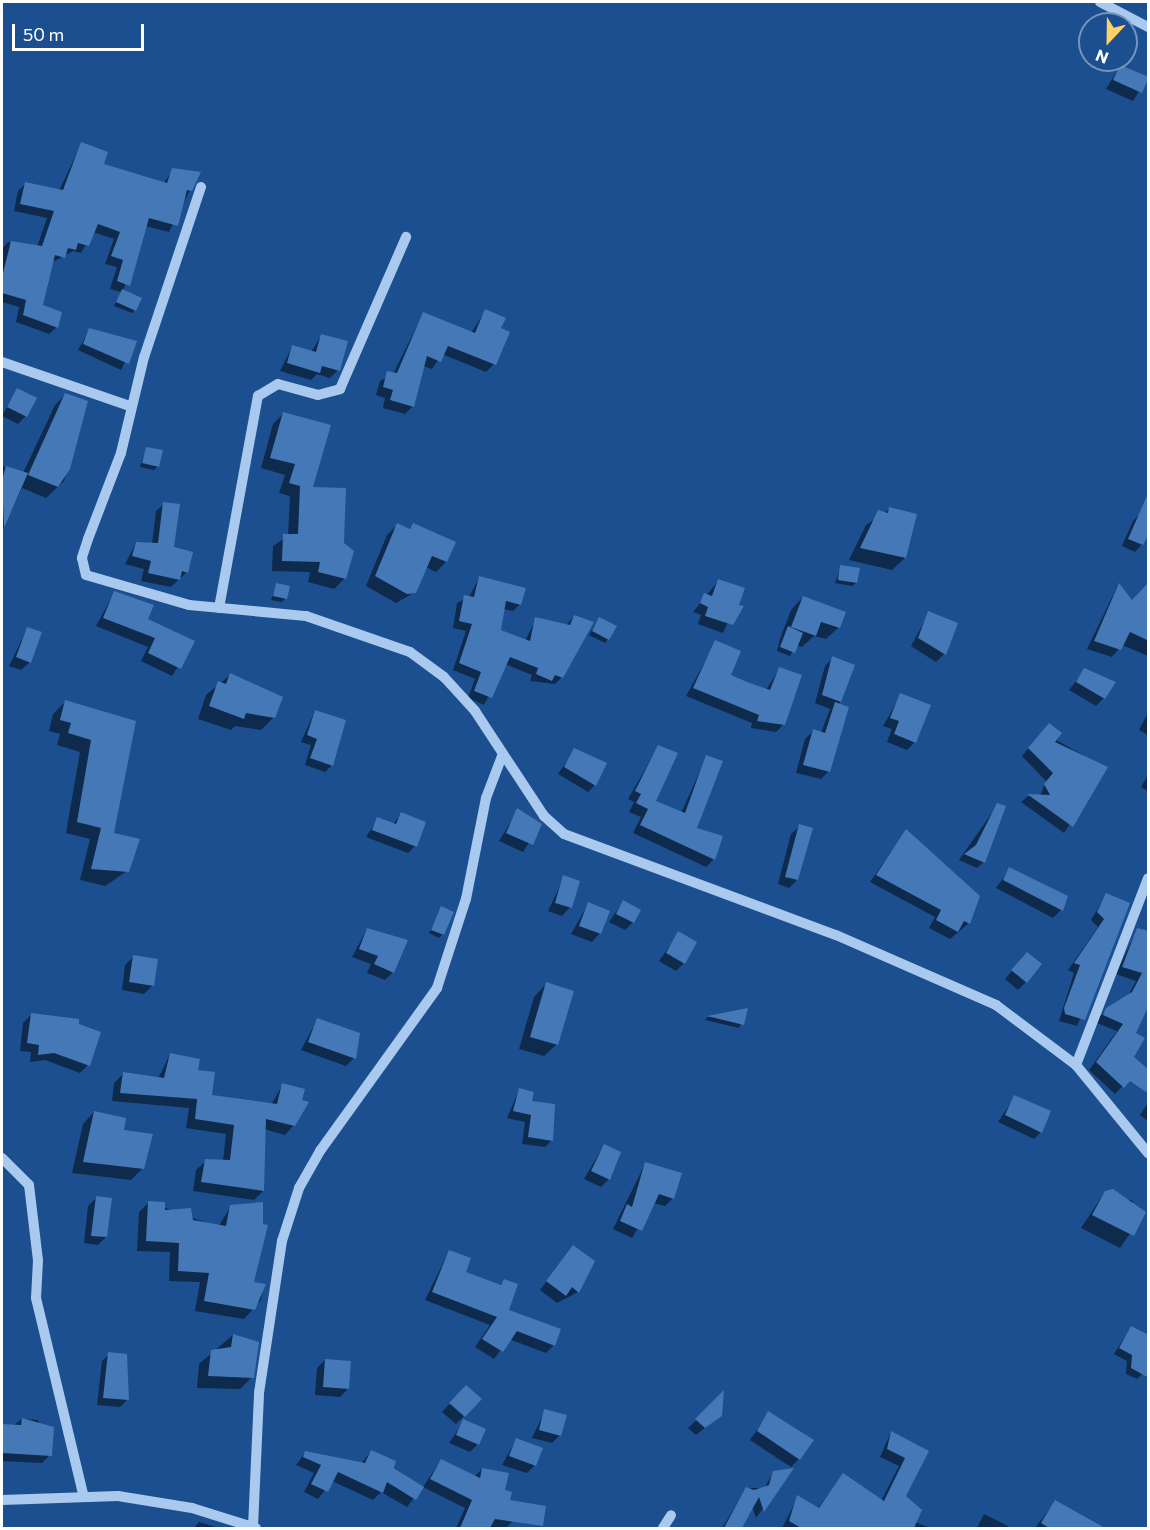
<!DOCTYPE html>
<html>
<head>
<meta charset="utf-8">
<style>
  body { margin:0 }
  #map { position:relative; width:1150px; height:1530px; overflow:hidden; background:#1b4f8f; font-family:Commissioner,sans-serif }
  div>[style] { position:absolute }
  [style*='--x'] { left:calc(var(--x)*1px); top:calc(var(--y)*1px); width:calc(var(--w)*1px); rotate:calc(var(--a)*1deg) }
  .shadow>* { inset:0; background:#0007 }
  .building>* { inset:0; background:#4478b7 }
  .minor>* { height:10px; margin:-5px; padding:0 5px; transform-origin:5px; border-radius:5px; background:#a9c9ee }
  span { translate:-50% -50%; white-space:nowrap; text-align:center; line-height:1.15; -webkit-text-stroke:4.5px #1b4f8f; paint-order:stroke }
  .frame { position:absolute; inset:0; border:3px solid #fff; pointer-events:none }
  .north { position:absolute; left:1078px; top:12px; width:60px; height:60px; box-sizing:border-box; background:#1b4f8f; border:2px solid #7695bc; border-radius:50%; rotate:202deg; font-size:16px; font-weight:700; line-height:24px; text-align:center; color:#fff }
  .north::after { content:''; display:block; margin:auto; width:21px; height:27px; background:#ffd166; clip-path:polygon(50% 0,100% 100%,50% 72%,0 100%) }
  .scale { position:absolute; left:12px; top:24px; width:132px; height:27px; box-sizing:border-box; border:3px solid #fff; border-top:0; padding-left:8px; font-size:18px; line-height:21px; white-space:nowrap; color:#fff; -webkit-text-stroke:4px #1b4f8f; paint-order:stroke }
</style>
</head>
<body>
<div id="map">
  <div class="shadow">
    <i style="clip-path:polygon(1111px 18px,1123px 24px,1105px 24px)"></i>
    <i style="clip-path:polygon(1120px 66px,1147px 78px,1133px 101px,1106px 89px)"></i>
    <i style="clip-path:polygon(81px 144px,102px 165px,163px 184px,173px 170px,190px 190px,169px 232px,145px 226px,123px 291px,135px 310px,132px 313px,114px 306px,121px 292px,110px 289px,117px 267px,105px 264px,114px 239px,93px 232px,81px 253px,73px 251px,51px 263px,41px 306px,57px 327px,49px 334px,16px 322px,19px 307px,2px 302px,2px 249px,8px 242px,37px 247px,47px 218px,14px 211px,18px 191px,25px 184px,59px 191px)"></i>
    <i style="clip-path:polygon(486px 310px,499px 329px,494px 364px,486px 372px,442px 354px,432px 369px,423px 366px,413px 406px,405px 414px,383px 408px,385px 398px,376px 395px,380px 381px,393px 374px,423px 314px,471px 333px)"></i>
    <i style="clip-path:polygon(90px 329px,135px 342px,121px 370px,78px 350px)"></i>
    <i style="clip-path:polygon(321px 336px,338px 370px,330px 378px,317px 374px,311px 380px,280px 371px,292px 347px,311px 352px)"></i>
    <i style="clip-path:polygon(17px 390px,26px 416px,18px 424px,2px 416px)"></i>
    <i style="clip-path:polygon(66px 394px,86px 402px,64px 481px,46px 498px,22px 488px,2px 531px,2px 466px,23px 473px,55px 405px)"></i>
    <i style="clip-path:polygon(284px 413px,311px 488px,342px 544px,345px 578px,334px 589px,308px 582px,310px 572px,272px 571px,273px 546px,288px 536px,290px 496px,279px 493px,285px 475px,261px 468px,273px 424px)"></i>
    <i style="clip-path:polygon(146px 448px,158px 466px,154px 470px,140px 467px)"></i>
    <i style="clip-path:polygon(164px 504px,173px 548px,187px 572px,171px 587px,141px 581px,144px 569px,125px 564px,136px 543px,152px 544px,156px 511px)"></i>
    <i style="clip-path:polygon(1148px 505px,1142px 544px,1135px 552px,1122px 546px,1133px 521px)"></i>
    <i style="clip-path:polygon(890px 509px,905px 558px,892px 570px,849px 560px,866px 525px)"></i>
    <i style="clip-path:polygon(414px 524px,454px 543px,446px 562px,436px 572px,426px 567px,415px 592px,396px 603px,366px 586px,387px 535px,397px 525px,408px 530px)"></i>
    <i style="clip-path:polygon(841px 567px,856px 583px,852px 586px,835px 583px)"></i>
    <i style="clip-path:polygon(479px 578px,520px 604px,513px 611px,503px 609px,499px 630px,525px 641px,536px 619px,566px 626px,574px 616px,562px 677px,555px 684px,530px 681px,532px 675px,505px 664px,484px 705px,468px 698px,475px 679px,453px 670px,466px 631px,453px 628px,457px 603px,469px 597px)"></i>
    <i style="clip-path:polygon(719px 580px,743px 589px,723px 633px,698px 624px,701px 615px,693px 612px)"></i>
    <i style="clip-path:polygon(277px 585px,285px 599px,282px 602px,271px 600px)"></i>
    <i style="clip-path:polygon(1118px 585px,1148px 622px,1148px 656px,1122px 645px,1112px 657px,1087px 649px)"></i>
    <i style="clip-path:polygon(114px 593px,147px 619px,193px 642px,172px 676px,141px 661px,148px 647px,96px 626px)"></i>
    <i style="clip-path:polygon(803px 597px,839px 627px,826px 639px,814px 636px,802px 647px,796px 645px,790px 656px,777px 651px,780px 639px,791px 610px)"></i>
    <i style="clip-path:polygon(929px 613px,944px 654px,936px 662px,911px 646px)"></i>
    <i style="clip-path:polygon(599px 618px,608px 639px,605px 643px,589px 635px)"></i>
    <i style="clip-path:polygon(27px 629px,30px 662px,21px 670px,9px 666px)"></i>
    <i style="clip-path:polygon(716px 642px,729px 676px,766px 690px,779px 669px,784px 724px,776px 732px,751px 728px,752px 723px,686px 696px)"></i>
    <i style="clip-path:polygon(833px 658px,840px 701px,829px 771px,821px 779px,796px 773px,805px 739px,813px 731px,821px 733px,830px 709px,815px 703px,825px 666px)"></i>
    <i style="clip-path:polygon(1085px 670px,1104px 698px,1096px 706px,1069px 690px)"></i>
    <i style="clip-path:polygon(230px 675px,246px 680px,274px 717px,261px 730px,235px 726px,231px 730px,198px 719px,206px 695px)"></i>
    <i style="clip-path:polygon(901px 695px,915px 742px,907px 750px,887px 742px,892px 729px,883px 726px)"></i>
    <i style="clip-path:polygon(65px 702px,134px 722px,112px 834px,138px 840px,127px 871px,105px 886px,80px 880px,90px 839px,66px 833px,80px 752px,57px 745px,60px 734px,49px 731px,53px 714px)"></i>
    <i style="clip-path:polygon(315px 711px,332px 765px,325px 772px,305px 765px,311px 745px,301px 742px)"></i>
    <i style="clip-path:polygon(1148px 713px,1148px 735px,1139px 730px)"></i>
    <i style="clip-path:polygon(1042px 732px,1106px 768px,1064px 833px,1021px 802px,1028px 796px,1040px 796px,1046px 781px,1022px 756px)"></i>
    <i style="clip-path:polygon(658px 747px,654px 801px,681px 813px,707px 756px,695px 829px,714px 859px,706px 867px,633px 833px,641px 817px,629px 812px,634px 802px,628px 799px)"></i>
    <i style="clip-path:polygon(575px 750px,595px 785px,588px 792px,558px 774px)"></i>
    <i style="clip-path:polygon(1148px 775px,1148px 791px,1141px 787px)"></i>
    <i style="clip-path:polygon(998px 804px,984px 862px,977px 868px,959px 860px)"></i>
    <i style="clip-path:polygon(518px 810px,539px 827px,523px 852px,499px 841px)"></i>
    <i style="clip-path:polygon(401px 814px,415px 846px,408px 853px,366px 837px,378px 819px,393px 824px)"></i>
    <i style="clip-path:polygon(800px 826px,797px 880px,789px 888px,778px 884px,791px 834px)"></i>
    <i style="clip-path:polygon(906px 831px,969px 923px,950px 939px,929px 928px,935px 917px,870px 882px)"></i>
    <i style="clip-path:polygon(1010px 869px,1061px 910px,1053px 918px,996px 888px)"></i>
    <i style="clip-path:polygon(564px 877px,570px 907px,562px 916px,548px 911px)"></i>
    <i style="clip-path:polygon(1106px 895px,1128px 904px,1077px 1026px,1059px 1021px,1074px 973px,1068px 970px,1098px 927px,1091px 920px)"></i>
    <i style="clip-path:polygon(623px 902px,633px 922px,625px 930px,609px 922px)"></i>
    <i style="clip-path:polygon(588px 904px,600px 933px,592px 942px,571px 934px)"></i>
    <i style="clip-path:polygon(442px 908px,443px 934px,439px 938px,429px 933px)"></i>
    <i style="clip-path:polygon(367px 929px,393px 972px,385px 980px,367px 973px,371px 964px,352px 957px)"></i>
    <i style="clip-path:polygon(1137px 930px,1148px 933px,1132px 1057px,1142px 1066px,1115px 1094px,1089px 1070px,1117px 1031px,1097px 1023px,1099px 1017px,1128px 996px,1136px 981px,1116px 974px)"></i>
    <i style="clip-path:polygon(679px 933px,684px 963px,676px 971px,659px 961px)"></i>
    <i style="clip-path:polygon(133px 957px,152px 986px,144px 994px,122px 990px,125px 965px)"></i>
    <i style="clip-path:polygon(1019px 962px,1026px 982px,1018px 990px,1005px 979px)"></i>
    <i style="clip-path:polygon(546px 984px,557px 1044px,544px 1056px,519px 1049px,534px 997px)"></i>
    <i style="clip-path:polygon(746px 1010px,739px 1028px,705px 1020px,708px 1017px)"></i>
    <i style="clip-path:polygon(31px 1015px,88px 1065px,80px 1073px,45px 1060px,30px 1062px,31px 1052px,20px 1051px,23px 1023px)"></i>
    <i style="clip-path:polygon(317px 1020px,354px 1058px,346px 1066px,301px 1050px)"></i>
    <i style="clip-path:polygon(170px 1054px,196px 1071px,210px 1096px,271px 1105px,283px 1084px,294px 1125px,285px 1135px,264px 1129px,263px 1191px,254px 1200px,193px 1191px,196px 1170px,206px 1161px,223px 1161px,226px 1134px,186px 1128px,189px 1108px,112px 1101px,114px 1083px,123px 1074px,158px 1079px)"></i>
    <i style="clip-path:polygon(519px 1090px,552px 1140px,545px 1147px,522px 1144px,525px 1122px,507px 1118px)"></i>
    <i style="clip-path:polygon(1015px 1097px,1041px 1132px,1034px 1139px,998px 1122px)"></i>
    <i style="clip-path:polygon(1148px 1103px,1148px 1121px,1140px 1115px)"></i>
    <i style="clip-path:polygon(94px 1112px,122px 1132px,142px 1169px,131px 1180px,72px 1173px,83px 1124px)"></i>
    <i style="clip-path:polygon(604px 1145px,609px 1179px,601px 1187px,584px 1179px)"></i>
    <i style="clip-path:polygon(645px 1164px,673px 1198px,665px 1206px,653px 1203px,632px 1238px,613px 1229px)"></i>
    <i style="clip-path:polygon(1105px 1192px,1133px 1201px,1133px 1207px,1144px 1213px,1120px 1248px,1081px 1228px)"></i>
    <i style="clip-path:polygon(96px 1198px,106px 1237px,98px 1245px,84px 1243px,88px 1206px)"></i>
    <i style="clip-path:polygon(149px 1202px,218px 1227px,231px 1206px,252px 1283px,264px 1286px,261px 1300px,244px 1319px,195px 1311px,200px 1282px,169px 1281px,170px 1252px,137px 1251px,139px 1212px)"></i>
    <i style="clip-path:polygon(573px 1247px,578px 1292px,557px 1303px,540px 1290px)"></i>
    <i style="clip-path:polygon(449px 1251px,464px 1273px,499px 1286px,504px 1281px,507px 1311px,554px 1345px,546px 1353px,509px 1339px,494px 1359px,475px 1347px,490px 1325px,425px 1300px)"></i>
    <i style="clip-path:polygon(1131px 1327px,1142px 1374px,1137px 1379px,1126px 1374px,1127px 1361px,1114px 1354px)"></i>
    <i style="clip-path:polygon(233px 1335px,258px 1343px,252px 1377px,240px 1389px,197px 1388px,199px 1364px)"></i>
    <i style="clip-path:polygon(109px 1354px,127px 1400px,120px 1407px,97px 1405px,102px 1361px)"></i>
    <i style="clip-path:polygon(325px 1360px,348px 1389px,340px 1397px,315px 1395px,317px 1368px)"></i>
    <i style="clip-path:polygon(723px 1394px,721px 1415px,696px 1435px,688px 1428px)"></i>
    <i style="clip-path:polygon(458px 1395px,464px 1416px,456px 1424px,442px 1412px)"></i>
    <i style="clip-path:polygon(545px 1411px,560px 1435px,552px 1443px,532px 1438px)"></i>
    <i style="clip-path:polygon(769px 1413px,799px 1459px,791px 1467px,750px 1440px)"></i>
    <i style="clip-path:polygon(22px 1419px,38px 1420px,50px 1455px,42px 1463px,2px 1461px,2px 1434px)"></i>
    <i style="clip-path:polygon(464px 1421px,478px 1444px,470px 1452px,449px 1443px)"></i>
    <i style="clip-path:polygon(891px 1432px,927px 1451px,904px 1497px,915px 1522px,930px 1528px,782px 1528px,798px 1497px,818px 1508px,843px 1475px,881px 1501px,899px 1466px,880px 1457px)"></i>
    <i style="clip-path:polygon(516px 1440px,535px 1465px,527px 1473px,502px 1465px)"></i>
    <i style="clip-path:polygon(371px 1451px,422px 1487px,407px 1507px,381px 1492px,373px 1500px,332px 1481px,318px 1499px,304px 1492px,314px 1473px,296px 1465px,305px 1453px,361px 1464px)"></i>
    <i style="clip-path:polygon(441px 1460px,474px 1477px,482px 1469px,504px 1492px,513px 1521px,506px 1528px,456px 1528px,465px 1508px,423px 1487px)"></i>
    <i style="clip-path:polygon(791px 1470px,756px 1518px,752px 1506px,740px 1528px,722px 1528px,747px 1488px,764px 1488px,774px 1472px)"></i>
    <i style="clip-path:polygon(1055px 1502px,1091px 1522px,1087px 1528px,1035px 1528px)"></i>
    <i style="clip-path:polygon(984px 1514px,1008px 1526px,1006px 1528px,977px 1528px)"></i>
    <i style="clip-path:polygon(199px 1522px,216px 1527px,215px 1528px,194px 1528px)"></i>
  </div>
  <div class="building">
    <i style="clip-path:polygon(1120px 65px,1149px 77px,1142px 93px,1113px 80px)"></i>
    <i style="clip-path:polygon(81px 142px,108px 152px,104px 164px,167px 183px,172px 168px,201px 172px,192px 191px,187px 190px,178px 226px,149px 218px,130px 286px,117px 281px,123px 260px,111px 256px,120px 232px,98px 224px,89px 246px,78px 243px,76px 250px,68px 248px,65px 258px,55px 255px,43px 305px,62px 312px,58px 328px,23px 315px,26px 300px,2px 293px,2px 277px,11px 241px,42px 246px,54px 211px,20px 204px,25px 182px,63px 190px)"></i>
    <i style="clip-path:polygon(122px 289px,142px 298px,136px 311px,116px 302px)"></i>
    <i style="clip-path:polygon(485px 309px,506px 318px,501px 328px,510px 332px,496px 365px,448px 346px,441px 362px,427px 356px,414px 407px,390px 400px,393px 390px,383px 387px,387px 371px,397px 373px,423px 312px,475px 333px)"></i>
    <i style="clip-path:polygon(89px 328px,137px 341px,129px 364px,83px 344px)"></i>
    <i style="clip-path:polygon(321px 334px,348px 341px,340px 371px,322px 366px,320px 373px,287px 363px,292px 345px,316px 352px)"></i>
    <i style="clip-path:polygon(17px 388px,37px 398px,27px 417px,7px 407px)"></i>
    <i style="clip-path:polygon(65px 393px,88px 401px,70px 469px,58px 487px,28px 475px)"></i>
    <i style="clip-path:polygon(283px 412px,331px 425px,313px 487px,346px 488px,344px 543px,354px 551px,346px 579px,318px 572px,320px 562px,282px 561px,283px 534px,298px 534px,300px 486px,289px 483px,295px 464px,270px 458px)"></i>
    <i style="clip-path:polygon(146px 447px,163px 450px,159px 467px,142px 463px)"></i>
    <i style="clip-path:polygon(6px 466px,28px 473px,4px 528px,2px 480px)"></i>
    <i style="clip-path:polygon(1149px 491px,1149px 534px,1143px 545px,1128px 539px)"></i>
    <i style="clip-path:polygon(163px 502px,180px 504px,174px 547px,193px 552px,188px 573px,182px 571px,180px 580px,148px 573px,151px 561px,132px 556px,136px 542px,158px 543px)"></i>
    <i style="clip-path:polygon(889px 507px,917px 514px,906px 558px,860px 548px,878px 510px,888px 513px)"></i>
    <i style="clip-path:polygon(397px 523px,410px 529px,413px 523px,456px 542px,447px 562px,432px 556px,416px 593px,407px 594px,375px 576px)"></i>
    <i style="clip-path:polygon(840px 565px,860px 568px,857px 583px,838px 580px)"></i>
    <i style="clip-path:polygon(479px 576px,526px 588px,521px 605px,506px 601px,501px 630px,530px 641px,535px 617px,570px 625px,574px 615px,594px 622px,563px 678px,555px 675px,552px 681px,536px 674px,538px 668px,510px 657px,492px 698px,474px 691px,481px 672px,459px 663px,472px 624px,459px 621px,464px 595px,474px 597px)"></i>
    <i style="clip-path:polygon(718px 579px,745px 588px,739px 605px,744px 606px,733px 625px,705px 616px,708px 607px,700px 603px,704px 593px,712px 596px)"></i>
    <i style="clip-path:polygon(1149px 582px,1149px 641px,1130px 632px,1121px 650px,1094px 641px,1119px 583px,1132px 600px)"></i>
    <i style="clip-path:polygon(276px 583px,290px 586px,287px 599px,273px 596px)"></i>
    <i style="clip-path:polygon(114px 591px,154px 605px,148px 619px,195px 641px,181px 669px,148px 653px,155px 638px,103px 618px)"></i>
    <i style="clip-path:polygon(803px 596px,846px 612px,840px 628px,821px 622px,816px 636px,791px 627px)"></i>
    <i style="clip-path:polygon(928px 611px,958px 623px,946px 655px,918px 638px)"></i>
    <i style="clip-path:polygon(599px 617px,617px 626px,609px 640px,592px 631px)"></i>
    <i style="clip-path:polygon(788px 626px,803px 633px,795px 653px,780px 647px)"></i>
    <i style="clip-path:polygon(27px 627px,42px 632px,31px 663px,16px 657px)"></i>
    <i style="clip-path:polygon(715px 640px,741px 651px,731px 675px,747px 682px,770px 690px,779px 667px,802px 675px,785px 725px,757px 721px,759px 715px,693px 688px)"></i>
    <i style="clip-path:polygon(832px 656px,855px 665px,841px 702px,822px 695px)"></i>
    <i style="clip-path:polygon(1084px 668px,1116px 682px,1105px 699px,1076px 682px)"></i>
    <i style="clip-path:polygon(230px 673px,283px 697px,275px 718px,246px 713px,244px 719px,209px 706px,218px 681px,226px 684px)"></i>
    <i style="clip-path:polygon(900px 693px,931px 705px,916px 743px,894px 734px,899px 721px,890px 718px)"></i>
    <i style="clip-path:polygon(65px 700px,136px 721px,114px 833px,140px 839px,129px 872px,91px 869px,101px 828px,77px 822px,91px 740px,68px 733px,71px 723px,60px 720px)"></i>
    <i style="clip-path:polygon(835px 702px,849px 707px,830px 772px,803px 765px,813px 729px,825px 733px)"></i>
    <i style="clip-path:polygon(315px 710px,346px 720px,333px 766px,310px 758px,317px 739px,307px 735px)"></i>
    <i style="clip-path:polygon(1049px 723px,1062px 733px,1055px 742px,1108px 767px,1073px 827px,1027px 794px,1050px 795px,1044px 784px,1053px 773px,1028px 748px)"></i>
    <i style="clip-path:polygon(658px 745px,678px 753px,656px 801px,685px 813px,706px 755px,723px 761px,697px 828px,723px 836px,715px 860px,640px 825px,648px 809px,636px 803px,641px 794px,635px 791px)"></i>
    <i style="clip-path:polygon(574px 748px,607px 763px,596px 786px,564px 767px)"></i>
    <i style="clip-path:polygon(997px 803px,1006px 806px,985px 863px,964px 854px,976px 845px)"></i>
    <i style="clip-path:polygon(517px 808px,542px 824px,533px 845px,506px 833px)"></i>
    <i style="clip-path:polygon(401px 812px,426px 822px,417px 847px,372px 830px,377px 817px,396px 824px)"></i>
    <i style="clip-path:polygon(799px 824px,813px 828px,798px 880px,785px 877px)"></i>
    <i style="clip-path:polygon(906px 829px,980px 896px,970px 924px,964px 921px,958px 932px,936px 920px,941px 910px,876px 875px)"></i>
    <i style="clip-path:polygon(1009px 867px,1068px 896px,1063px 911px,1003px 880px)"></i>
    <i style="clip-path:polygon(563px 875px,580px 881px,572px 908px,555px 903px)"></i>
    <i style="clip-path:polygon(1106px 893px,1130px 903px,1085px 1020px,1065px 1014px,1064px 1008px,1080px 965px,1074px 963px,1104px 919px,1097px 912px)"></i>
    <i style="clip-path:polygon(623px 900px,641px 910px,634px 923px,616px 914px)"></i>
    <i style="clip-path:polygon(588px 902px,610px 911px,601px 934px,579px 926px)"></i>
    <i style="clip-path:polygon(441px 906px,454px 912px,444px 935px,431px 930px)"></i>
    <i style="clip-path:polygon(367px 928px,408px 940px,394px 973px,374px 964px,378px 956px,359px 949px)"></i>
    <i style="clip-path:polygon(1137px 928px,1149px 931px,1149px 1005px,1136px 1033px,1145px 1038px,1134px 1057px,1149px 1070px,1149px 1094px,1130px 1081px,1124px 1088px,1096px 1062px,1123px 1024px,1103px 1015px,1106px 1008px,1132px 992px,1142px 973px,1122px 967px)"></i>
    <i style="clip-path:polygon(678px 931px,697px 942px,685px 964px,666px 953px)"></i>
    <i style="clip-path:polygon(1027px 952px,1042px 964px,1027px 983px,1011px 970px)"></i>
    <i style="clip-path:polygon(133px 955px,158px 959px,154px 986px,129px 982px)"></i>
    <i style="clip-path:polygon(546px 982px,574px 991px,558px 1045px,530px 1037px)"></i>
    <i style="clip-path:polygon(748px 1008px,744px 1025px,707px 1016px)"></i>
    <i style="clip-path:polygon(31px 1013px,79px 1019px,79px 1024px,101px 1032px,90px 1066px,54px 1053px,38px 1055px,39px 1045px,27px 1043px)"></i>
    <i style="clip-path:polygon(317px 1018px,360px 1033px,356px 1059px,308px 1042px)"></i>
    <i style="clip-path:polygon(170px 1053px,200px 1059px,198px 1070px,215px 1072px,212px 1095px,277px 1104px,282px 1083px,305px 1089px,302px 1100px,309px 1102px,295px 1126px,266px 1119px,264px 1191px,201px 1182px,205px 1159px,230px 1160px,234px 1125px,195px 1119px,197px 1099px,120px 1093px,123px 1072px,164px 1078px)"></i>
    <i style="clip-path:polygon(519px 1088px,534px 1092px,532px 1101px,555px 1104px,553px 1141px,528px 1137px,531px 1115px,513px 1111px)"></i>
    <i style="clip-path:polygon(1014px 1095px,1051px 1111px,1042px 1133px,1005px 1115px)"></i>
    <i style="clip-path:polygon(94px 1111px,126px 1118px,124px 1130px,153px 1134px,144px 1169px,83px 1162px)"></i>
    <i style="clip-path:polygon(604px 1144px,621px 1152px,610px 1180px,591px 1171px)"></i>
    <i style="clip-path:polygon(645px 1162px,682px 1173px,674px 1199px,659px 1194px,642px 1231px,620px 1221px,627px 1204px,632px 1207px)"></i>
    <i style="clip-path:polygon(1113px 1189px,1146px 1212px,1134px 1236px,1092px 1215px,1105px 1191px)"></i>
    <i style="clip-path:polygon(96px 1196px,112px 1198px,107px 1237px,91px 1236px)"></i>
    <i style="clip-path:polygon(148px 1201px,165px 1202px,165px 1210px,191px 1208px,193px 1220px,226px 1226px,230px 1205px,263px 1202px,263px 1224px,268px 1225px,254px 1282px,266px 1284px,255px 1310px,204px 1301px,209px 1273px,178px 1271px,179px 1243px,146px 1241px)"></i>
    <i style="clip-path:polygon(573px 1245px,595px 1261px,579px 1293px,572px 1287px,566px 1296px,546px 1281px)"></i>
    <i style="clip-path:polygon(449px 1250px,471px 1258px,466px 1272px,501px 1285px,504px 1279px,518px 1284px,509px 1310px,561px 1329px,555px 1346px,517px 1331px,503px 1352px,482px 1339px,497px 1317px,432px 1292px)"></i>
    <i style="clip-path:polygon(1131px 1326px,1149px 1335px,1149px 1378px,1131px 1368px,1132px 1355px,1119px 1348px)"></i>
    <i style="clip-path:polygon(233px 1334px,259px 1342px,254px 1378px,208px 1376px,211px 1350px,231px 1347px)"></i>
    <i style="clip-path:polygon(108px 1352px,127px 1354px,129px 1400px,103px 1398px)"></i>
    <i style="clip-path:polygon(325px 1359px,351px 1361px,349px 1389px,323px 1387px)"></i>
    <i style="clip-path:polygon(466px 1385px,482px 1399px,465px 1417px,449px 1403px)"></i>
    <i style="clip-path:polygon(724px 1390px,722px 1416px,705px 1428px,695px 1419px)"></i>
    <i style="clip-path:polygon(544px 1409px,567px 1415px,561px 1436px,539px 1430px)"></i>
    <i style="clip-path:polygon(768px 1411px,814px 1440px,800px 1460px,757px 1431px)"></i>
    <i style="clip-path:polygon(22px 1418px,54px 1427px,52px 1456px,2px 1453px,2px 1424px,21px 1425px)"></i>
    <i style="clip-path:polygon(463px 1419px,486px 1429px,479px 1445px,456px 1435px)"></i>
    <i style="clip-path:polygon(891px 1431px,929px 1451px,906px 1496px,922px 1510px,914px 1528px,801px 1528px,789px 1521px,797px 1495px,819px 1508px,843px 1473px,884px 1501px,905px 1458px,887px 1449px)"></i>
    <i style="clip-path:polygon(516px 1438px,543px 1448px,536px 1466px,509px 1456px)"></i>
    <i style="clip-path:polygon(371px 1450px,396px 1461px,394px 1468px,424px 1487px,416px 1500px,387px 1482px,383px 1493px,338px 1472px,328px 1492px,311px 1484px,321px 1465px,303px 1457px,305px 1451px,365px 1463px)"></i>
    <i style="clip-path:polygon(441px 1459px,480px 1478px,482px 1468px,509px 1473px,505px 1490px,512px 1492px,510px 1500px,546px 1506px,543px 1526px,495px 1519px,490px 1528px,460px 1528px,472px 1500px,430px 1479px)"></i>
    <i style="clip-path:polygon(794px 1468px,764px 1512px,759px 1497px,742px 1528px,724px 1528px,746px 1487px,754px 1490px,769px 1485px,773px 1471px)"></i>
    <i style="clip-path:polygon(1055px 1500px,1105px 1528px,1049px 1528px,1041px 1523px)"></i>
  </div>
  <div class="minor">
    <i style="--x:1100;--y:2;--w:54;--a:27.5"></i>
    <i style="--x:201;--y:187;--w:179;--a:108.5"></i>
    <i style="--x:144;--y:357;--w:99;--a:103.5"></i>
    <i style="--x:121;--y:453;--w:92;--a:111"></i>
    <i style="--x:88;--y:539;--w:20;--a:108"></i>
    <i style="--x:82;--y:558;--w:17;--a:77"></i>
    <i style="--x:86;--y:575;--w:107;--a:16.2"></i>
    <i style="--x:189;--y:605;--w:118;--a:5.4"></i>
    <i style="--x:306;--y:616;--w:110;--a:19.1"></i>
    <i style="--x:410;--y:652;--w:42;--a:36.3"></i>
    <i style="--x:444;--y:677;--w:46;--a:47.6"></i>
    <i style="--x:475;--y:711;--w:126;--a:56.7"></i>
    <i style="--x:544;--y:816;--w:27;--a:42"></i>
    <i style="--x:564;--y:834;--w:290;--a:20.4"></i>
    <i style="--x:836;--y:935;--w:175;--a:23.6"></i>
    <i style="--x:996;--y:1005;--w:100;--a:36.9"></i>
    <i style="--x:1076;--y:1065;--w:114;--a:50.7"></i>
    <i style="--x:2;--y:362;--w:135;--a:19"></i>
    <i style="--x:219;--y:608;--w:216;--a:-79.6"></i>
    <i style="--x:258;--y:396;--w:23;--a:-31"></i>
    <i style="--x:278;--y:384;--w:41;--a:15.4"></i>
    <i style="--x:318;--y:395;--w:23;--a:-15"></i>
    <i style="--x:340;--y:389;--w:166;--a:-66.5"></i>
    <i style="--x:1076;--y:1065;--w:200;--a:-68.9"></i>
    <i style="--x:2;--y:1158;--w:38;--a:45"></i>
    <i style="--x:29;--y:1185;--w:76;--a:83.2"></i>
    <i style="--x:38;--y:1260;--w:38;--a:93"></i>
    <i style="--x:36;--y:1298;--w:202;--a:76.5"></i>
    <i style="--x:2;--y:1500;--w:116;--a:-2"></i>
    <i style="--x:118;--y:1496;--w:75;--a:9.2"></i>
    <i style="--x:192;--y:1508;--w:67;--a:17.4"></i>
    <i style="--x:253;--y:1527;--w:134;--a:-87.4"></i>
    <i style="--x:259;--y:1393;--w:154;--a:-81.4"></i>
    <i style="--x:282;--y:1241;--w:56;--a:-72.2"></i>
    <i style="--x:299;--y:1188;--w:43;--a:-60.4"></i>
    <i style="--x:320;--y:1151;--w:201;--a:-54.3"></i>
    <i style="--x:437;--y:988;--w:94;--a:-72"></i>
    <i style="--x:466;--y:899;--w:103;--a:-78.8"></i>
    <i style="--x:486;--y:798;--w:45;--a:-69.1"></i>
    <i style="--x:663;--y:1528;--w:15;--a:-58"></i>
  </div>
  <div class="frame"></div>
  <div class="north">N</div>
  <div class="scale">50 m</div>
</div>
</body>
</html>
